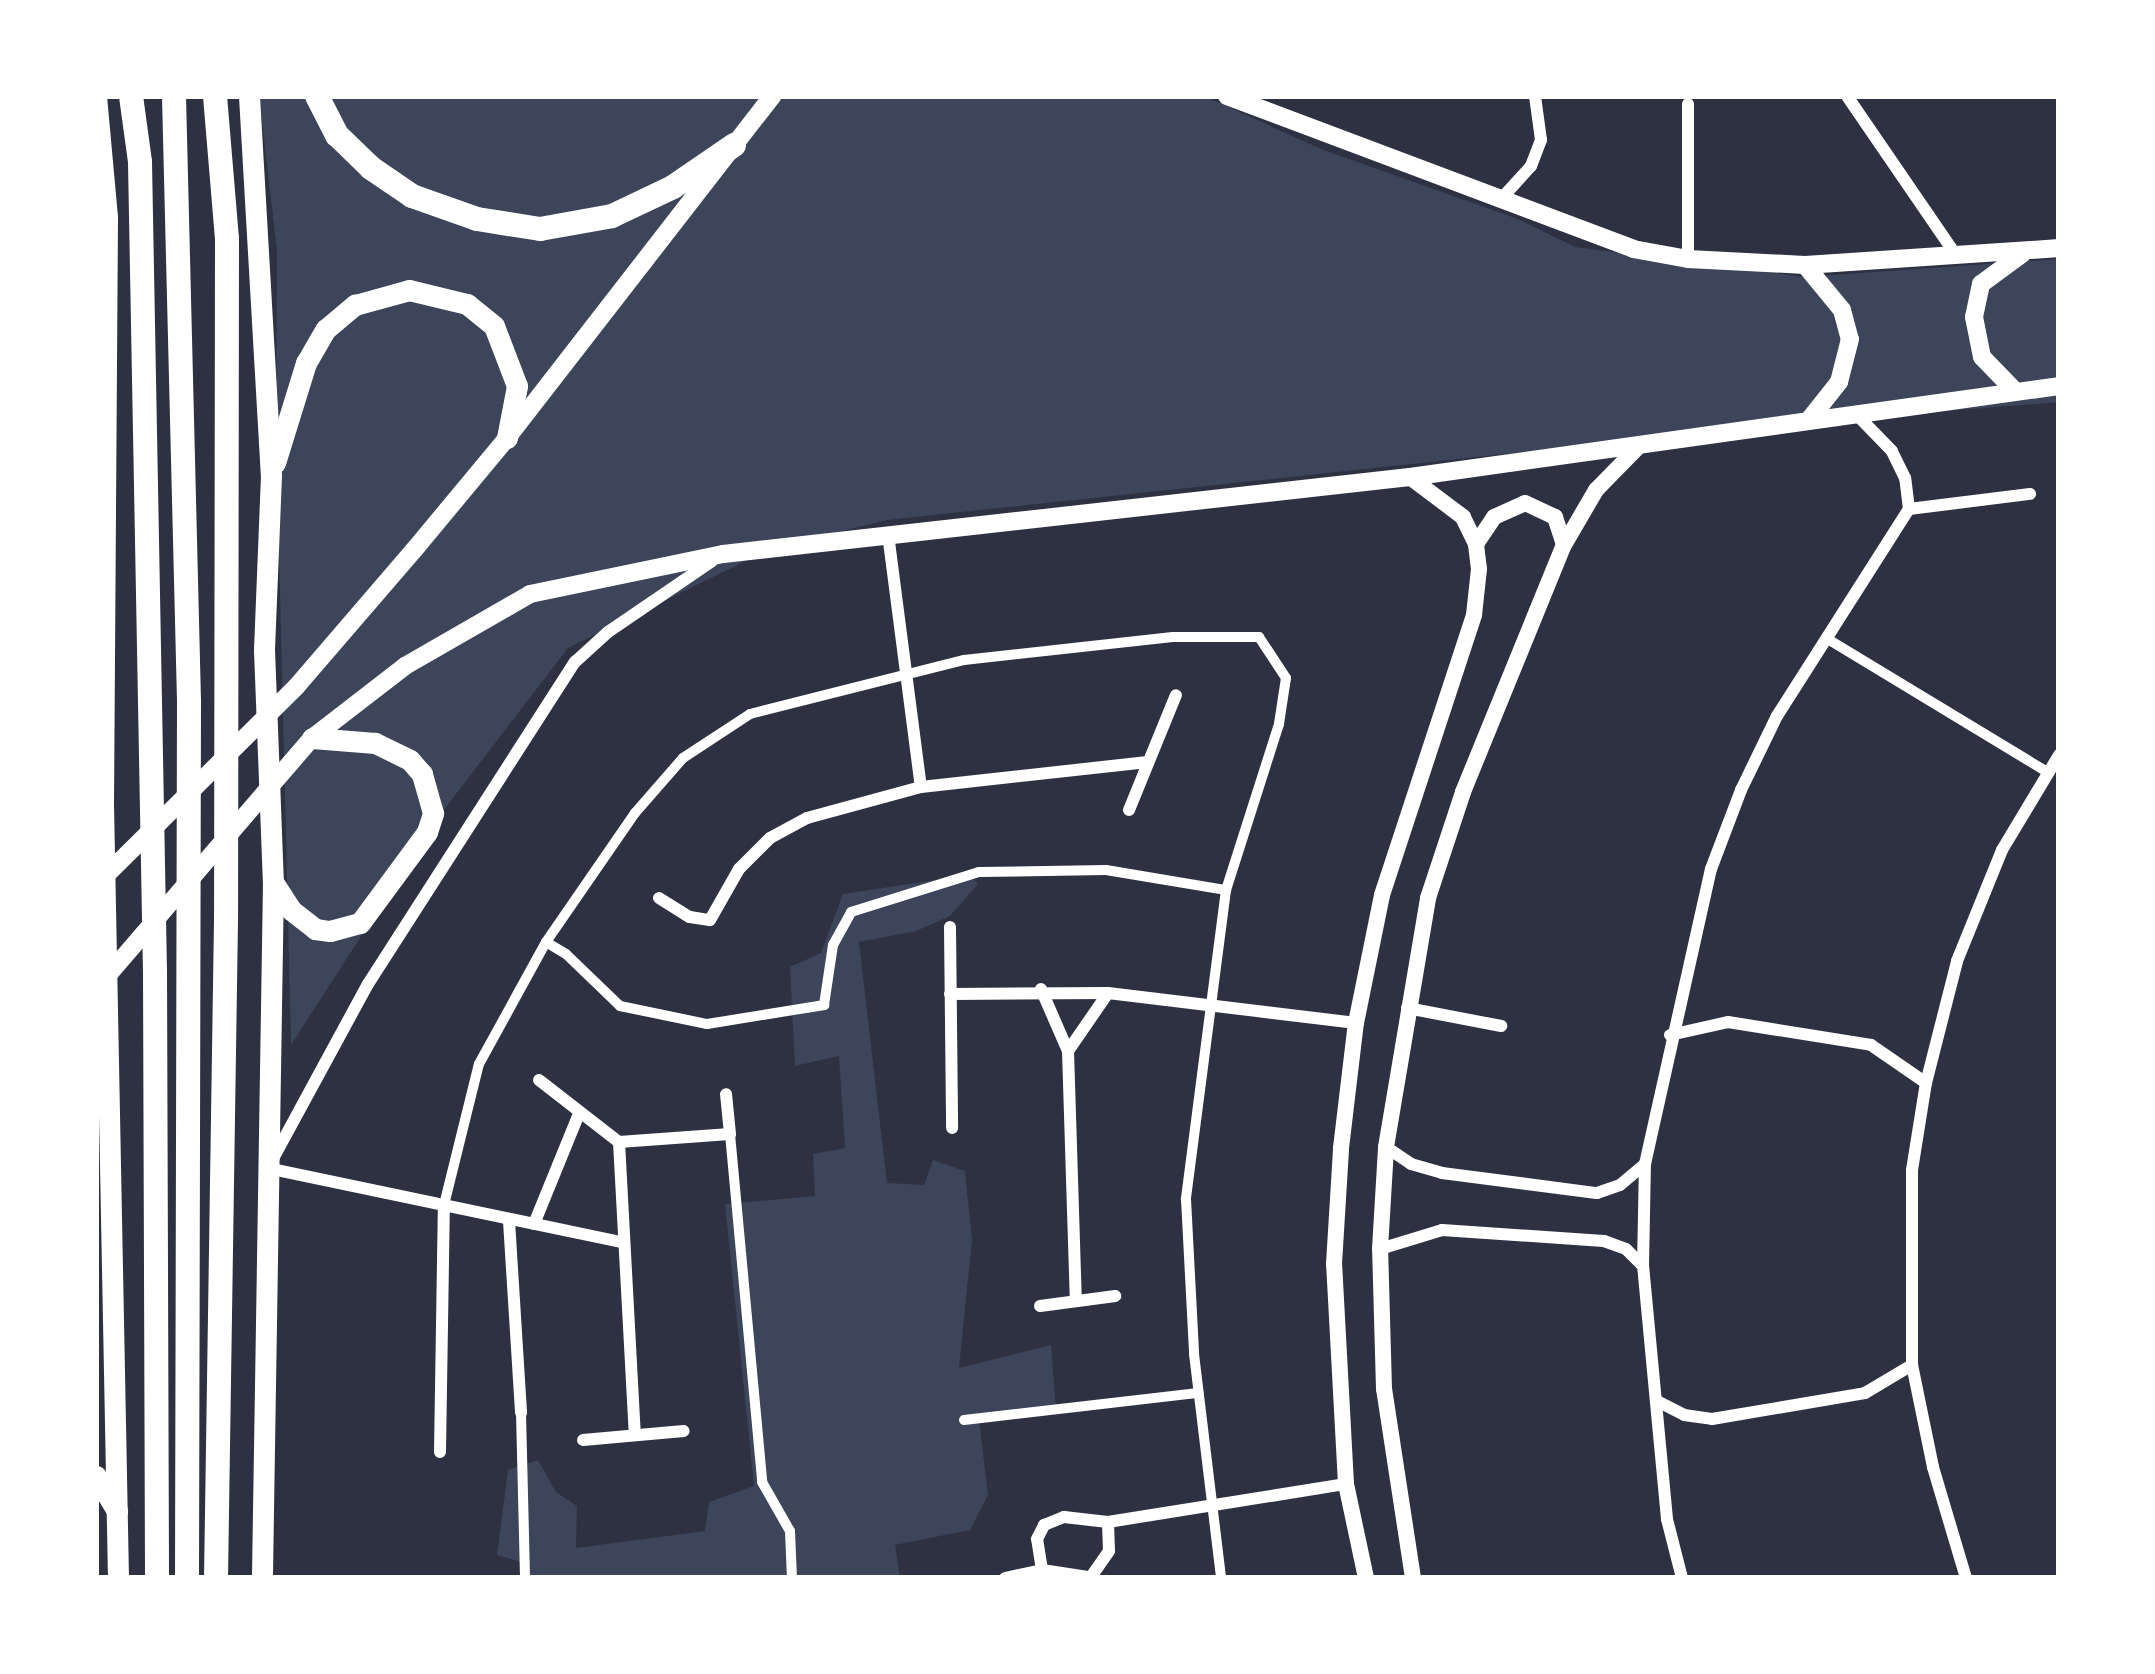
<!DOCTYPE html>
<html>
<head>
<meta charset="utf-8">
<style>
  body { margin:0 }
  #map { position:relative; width:2155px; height:1674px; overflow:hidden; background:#2d3142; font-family:Mulish,sans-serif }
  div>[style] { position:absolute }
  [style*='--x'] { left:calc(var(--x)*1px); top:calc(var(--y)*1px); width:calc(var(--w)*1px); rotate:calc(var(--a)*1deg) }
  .green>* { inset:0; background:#3c4559 }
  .pedestrian>* { height:10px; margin:-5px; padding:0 5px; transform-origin:5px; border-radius:5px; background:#fff }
  .minor>* { height:12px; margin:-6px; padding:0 6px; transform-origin:6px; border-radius:6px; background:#fff }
  .tertiary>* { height:16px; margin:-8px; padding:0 8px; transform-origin:8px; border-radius:8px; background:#fff }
  .secondary>* { height:18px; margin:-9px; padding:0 9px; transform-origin:9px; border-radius:9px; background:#fff }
  .primary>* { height:21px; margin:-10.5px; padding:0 10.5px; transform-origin:10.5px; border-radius:10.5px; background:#fff }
  .trunk>* { height:24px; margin:-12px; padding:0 12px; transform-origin:12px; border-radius:12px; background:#fff }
  .motorway>* { height:24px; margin:-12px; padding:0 12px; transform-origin:12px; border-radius:12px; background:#fff }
  span { translate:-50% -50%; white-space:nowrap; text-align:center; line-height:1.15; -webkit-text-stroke:9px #fff; paint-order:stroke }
  .frame { position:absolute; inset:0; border:99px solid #fff; pointer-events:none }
</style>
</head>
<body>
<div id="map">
  <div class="green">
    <i style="clip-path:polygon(259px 96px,1204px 96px,1321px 149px,1518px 219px,1575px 247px,1804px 277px,2059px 259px,2059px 402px,1796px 423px,887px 520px,772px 548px,568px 648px,436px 820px,291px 1045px,276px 427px,277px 251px)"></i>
    <i style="clip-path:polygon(969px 875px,978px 884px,950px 916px,916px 931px,859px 942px,887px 1183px,924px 1185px,933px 1160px,965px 1171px,972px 1240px,959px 1368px,1051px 1345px,1056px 1409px,979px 1419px,988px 1495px,970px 1530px,895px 1545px,900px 1578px,525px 1578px,525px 1563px,497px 1555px,508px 1470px,538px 1460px,556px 1492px,577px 1506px,576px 1548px,705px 1531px,709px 1502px,754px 1486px,725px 1204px,815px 1196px,813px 1154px,845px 1148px,839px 1056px,795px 1066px,790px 967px,821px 953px,843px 894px)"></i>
  </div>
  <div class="pedestrian">
    <i style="--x:1826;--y:638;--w:258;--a:31.2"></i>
    <i style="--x:546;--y:942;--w:23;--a:31"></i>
    <i style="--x:566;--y:954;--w:75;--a:43.9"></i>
    <i style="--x:620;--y:1006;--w:89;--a:11.7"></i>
    <i style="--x:707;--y:1024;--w:119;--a:-9.2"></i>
    <i style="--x:824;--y:1005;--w:61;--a:-81.5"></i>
    <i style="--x:833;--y:945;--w:38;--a:-61"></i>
    <i style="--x:851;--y:912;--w:134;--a:-17.4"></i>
    <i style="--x:979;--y:872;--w:127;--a:-0.9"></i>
    <i style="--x:1106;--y:870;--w:122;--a:9.5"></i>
    <i style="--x:730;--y:1134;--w:349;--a:84.7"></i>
    <i style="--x:762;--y:1482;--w:56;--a:60.3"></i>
    <i style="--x:790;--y:1531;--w:47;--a:87.6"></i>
    <i style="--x:444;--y:1205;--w:145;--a:-76.1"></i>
    <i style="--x:479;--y:1064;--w:139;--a:-61.2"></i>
    <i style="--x:546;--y:942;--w:157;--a:-55.4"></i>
    <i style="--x:635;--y:813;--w:73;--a:-48.9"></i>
    <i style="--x:683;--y:758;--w:80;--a:-33.3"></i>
    <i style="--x:750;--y:714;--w:221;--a:-14.2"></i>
    <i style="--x:964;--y:660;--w:210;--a:-6.3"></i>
    <i style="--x:1173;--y:637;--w:86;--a:0"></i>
    <i style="--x:1259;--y:637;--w:49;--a:56.6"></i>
    <i style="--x:1286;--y:678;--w:47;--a:98.7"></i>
    <i style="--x:1279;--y:724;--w:174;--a:107.7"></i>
    <i style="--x:1226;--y:890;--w:312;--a:97.4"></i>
    <i style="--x:1186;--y:1199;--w:155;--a:87"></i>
    <i style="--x:1194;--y:1354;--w:226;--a:83.1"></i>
    <i style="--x:521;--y:1413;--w:165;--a:88.6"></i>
    <i style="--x:964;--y:1420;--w:236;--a:-6.6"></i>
  </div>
  <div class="minor">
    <i style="--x:1847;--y:96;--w:193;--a:55.6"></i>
    <i style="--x:1688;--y:104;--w:155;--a:90"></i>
    <i style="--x:1500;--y:200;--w:46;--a:-47.6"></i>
    <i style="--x:1531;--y:166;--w:28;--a:-69"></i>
    <i style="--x:1541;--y:140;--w:44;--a:-97.8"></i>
    <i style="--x:1909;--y:509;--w:122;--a:-7.1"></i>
    <i style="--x:888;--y:534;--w:255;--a:82.6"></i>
    <i style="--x:1129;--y:810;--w:124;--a:-67.8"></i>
    <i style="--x:659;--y:898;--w:36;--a:32"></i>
    <i style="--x:690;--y:917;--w:20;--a:9"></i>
    <i style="--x:710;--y:920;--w:59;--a:-60.4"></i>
    <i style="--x:739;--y:869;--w:44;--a:-45"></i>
    <i style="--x:770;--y:838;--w:42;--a:-28.4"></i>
    <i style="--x:807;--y:818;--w:118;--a:-15.2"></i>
    <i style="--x:921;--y:787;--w:228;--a:-6.3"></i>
    <i style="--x:950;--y:927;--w:201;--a:89.4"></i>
    <i style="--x:1041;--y:989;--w:68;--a:66.5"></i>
    <i style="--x:1068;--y:1051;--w:250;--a:88.2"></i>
    <i style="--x:950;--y:994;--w:158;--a:-0.4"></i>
    <i style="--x:1108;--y:993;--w:250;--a:6.9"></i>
    <i style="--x:1407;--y:1008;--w:96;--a:10.8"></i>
    <i style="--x:1670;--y:1035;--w:59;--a:-12.6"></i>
    <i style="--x:1728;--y:1022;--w:145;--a:9.1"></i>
    <i style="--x:1871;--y:1045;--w:67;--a:34.6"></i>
    <i style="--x:1068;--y:1051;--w:70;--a:-55.4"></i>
    <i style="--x:539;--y:1080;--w:101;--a:37.8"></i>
    <i style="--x:619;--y:1142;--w:111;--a:-4.1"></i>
    <i style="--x:730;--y:1134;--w:40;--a:-95.7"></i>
    <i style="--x:619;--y:1142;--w:293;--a:86.9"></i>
    <i style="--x:1386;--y:1147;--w:30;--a:34"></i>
    <i style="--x:1411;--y:1164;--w:32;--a:16"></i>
    <i style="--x:1442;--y:1173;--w:156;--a:7.4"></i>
    <i style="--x:1597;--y:1193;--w:24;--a:-19"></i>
    <i style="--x:1620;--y:1185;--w:33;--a:-40"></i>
    <i style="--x:509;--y:1221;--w:192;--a:86.4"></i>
    <i style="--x:534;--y:1224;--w:119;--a:-67.8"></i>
    <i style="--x:621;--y:1242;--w:361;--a:-168.2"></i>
    <i style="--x:268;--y:1168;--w:209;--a:-61.5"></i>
    <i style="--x:368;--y:984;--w:383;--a:-57.3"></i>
    <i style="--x:575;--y:662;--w:45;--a:-42.3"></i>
    <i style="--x:608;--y:632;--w:126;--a:-34.3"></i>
    <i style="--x:1380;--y:1249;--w:65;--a:-17"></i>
    <i style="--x:1442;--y:1230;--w:162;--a:3.9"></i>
    <i style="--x:1604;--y:1241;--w:23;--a:20"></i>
    <i style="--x:1626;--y:1249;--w:24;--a:45"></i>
    <i style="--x:1040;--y:1306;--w:76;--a:-7.6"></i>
    <i style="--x:1657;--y:1401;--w:30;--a:27"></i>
    <i style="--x:1684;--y:1415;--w:28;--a:8"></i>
    <i style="--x:1712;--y:1419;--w:155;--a:-9.6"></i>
    <i style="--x:1865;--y:1393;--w:55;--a:-30.8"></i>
    <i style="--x:583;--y:1440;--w:101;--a:-5.1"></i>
    <i style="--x:440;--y:1452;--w:247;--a:-89.1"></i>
    <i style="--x:1042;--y:1570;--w:31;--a:-99"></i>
    <i style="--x:1037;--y:1539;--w:16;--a:-63"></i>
    <i style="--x:1044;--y:1525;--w:22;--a:-22"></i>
    <i style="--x:1064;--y:1517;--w:44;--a:6.5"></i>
    <i style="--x:1108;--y:1522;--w:241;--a:-9.1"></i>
    <i style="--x:1093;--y:1574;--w:28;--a:-55"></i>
    <i style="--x:1109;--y:1551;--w:29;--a:-92"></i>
    <i style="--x:1005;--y:1578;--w:38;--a:-12"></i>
    <i style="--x:1042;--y:1570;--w:53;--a:8.7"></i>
    <i style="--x:1682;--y:1578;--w:61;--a:-104.3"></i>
    <i style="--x:1667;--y:1519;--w:254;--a:-95.4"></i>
    <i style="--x:1643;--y:1266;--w:102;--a:-88.9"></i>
    <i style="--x:1645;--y:1164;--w:302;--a:-77.4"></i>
    <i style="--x:1711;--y:869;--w:85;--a:-69.2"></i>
    <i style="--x:1741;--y:790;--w:82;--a:-64.1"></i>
    <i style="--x:1777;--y:716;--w:246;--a:-57.5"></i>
    <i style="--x:1909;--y:509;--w:31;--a:-97"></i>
    <i style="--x:1905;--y:478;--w:30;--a:-116"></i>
    <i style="--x:1892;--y:451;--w:52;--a:-134.2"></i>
    <i style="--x:1966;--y:1578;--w:116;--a:-106.6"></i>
    <i style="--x:1933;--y:1467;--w:104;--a:-101.6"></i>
    <i style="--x:1912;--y:1365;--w:195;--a:-90"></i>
    <i style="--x:1912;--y:1170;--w:88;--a:-80.9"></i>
    <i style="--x:1926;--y:1083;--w:126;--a:-75.7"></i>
    <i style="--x:1957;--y:961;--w:120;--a:-67.9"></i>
    <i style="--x:2002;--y:850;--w:111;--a:-59"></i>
  </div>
  <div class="tertiary">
    <i style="--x:1476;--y:544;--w:32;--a:-56"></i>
    <i style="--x:1494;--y:517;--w:34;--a:-24"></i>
    <i style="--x:1525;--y:503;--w:33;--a:25"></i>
    <i style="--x:1555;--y:517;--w:28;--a:72"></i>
    <i style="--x:1366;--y:1578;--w:96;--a:-102"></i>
    <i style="--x:1346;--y:1484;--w:220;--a:-93.1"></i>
    <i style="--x:1334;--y:1264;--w:116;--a:-86.5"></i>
    <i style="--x:1341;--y:1148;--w:126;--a:-83.2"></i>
    <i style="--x:1356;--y:1023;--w:131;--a:-78.5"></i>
    <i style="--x:1382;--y:895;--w:295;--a:-71.8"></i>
    <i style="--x:1474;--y:615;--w:46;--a:-83.8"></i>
    <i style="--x:1479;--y:569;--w:25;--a:-97"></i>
    <i style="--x:1476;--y:544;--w:30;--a:-116"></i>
    <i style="--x:1463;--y:517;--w:66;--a:-143"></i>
    <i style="--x:1413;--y:1578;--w:191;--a:-98.7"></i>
    <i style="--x:1384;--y:1389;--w:140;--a:-91.6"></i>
    <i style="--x:1380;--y:1249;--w:102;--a:-86.6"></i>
    <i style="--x:1386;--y:1147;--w:253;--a:-80.4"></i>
    <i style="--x:1428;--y:898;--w:112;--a:-71.7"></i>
    <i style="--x:1463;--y:792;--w:267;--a:-67.8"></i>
    <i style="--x:1564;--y:545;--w:64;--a:-59.8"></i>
    <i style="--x:1596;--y:490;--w:64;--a:-45.6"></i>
  </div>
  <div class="secondary">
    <i style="--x:1227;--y:96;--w:434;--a:20.6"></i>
    <i style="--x:1633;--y:249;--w:56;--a:10.3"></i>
    <i style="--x:1688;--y:259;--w:117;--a:2.9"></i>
    <i style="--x:1805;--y:265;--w:255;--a:-3.8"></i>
    <i style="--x:1805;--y:265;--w:58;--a:50.6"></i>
    <i style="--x:1842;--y:310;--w:30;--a:75"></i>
    <i style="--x:1850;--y:339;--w:44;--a:104.3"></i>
    <i style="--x:1839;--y:382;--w:48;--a:128.3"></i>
    <i style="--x:2015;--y:391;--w:47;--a:-134.1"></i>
    <i style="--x:1982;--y:357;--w:41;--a:-101.3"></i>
    <i style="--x:1974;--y:317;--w:34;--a:-78"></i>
    <i style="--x:1981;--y:284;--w:52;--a:-36.4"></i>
    <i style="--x:99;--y:882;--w:277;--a:-44.7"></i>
    <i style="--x:296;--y:687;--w:181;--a:-49.3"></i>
    <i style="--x:414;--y:550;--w:146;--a:-50.3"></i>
    <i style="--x:507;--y:438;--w:433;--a:-52.2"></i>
    <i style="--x:96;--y:989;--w:331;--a:-49.3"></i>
    <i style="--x:312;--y:738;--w:118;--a:-37.7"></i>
    <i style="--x:405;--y:666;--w:144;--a:-29.9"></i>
    <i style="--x:530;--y:594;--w:197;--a:-11.7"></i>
    <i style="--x:723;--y:554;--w:691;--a:-6.4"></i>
    <i style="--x:1410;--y:477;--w:655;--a:-7.98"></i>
  </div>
  <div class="primary">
    <i style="--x:96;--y:96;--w:121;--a:84.8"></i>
    <i style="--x:107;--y:217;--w:587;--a:90.39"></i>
    <i style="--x:103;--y:804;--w:774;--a:88.89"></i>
    <i style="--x:249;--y:96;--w:380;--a:86.7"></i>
    <i style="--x:271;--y:475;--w:175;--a:92.3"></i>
    <i style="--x:264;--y:650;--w:232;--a:87.8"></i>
    <i style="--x:273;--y:882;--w:696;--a:90.91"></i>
    <i style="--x:275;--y:463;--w:105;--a:-72.8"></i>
    <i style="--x:306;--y:363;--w:39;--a:-60"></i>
    <i style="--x:326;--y:329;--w:38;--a:-40"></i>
    <i style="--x:355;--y:305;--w:56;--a:-15.5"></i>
    <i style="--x:409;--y:290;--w:60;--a:13.6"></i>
    <i style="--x:467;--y:304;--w:35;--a:39"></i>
    <i style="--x:494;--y:326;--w:64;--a:69"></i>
    <i style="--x:517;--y:386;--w:53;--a:100.9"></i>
    <i style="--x:275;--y:885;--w:30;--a:57"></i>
    <i style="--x:291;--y:910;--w:31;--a:38"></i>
    <i style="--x:315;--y:929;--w:15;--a:8"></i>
    <i style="--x:330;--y:931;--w:31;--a:-15"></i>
    <i style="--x:360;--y:923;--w:113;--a:-53.6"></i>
    <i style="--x:427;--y:832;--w:20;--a:-72"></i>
    <i style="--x:433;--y:813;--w:41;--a:-105.8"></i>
    <i style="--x:422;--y:774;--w:18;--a:-131"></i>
    <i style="--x:410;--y:760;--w:39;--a:-154"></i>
    <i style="--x:375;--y:743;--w:63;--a:-175.5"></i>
    <i style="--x:96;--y:1476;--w:41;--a:59"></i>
  </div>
  <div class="trunk">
    <i style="--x:131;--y:96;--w:67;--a:82.2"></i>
    <i style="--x:140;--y:162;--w:808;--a:88.94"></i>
    <i style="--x:155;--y:970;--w:608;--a:89.81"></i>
    <i style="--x:215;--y:96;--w:144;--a:85.2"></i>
    <i style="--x:227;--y:239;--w:681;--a:90.08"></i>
    <i style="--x:226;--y:920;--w:658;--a:90.87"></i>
    <i style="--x:317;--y:96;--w:44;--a:62.9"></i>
    <i style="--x:337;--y:135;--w:47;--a:44.1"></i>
    <i style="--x:371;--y:168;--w:50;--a:34.3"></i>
    <i style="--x:412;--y:196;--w:69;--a:19.5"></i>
    <i style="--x:477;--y:219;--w:64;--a:9"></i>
    <i style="--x:540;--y:229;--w:73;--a:-10.2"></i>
    <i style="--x:612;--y:216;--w:68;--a:-25.4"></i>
    <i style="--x:673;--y:187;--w:74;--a:-34.5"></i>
  </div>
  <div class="motorway">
    <i style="--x:174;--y:96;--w:605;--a:88.58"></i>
    <i style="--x:189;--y:701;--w:877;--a:90.13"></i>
  </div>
  <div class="frame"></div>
</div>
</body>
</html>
